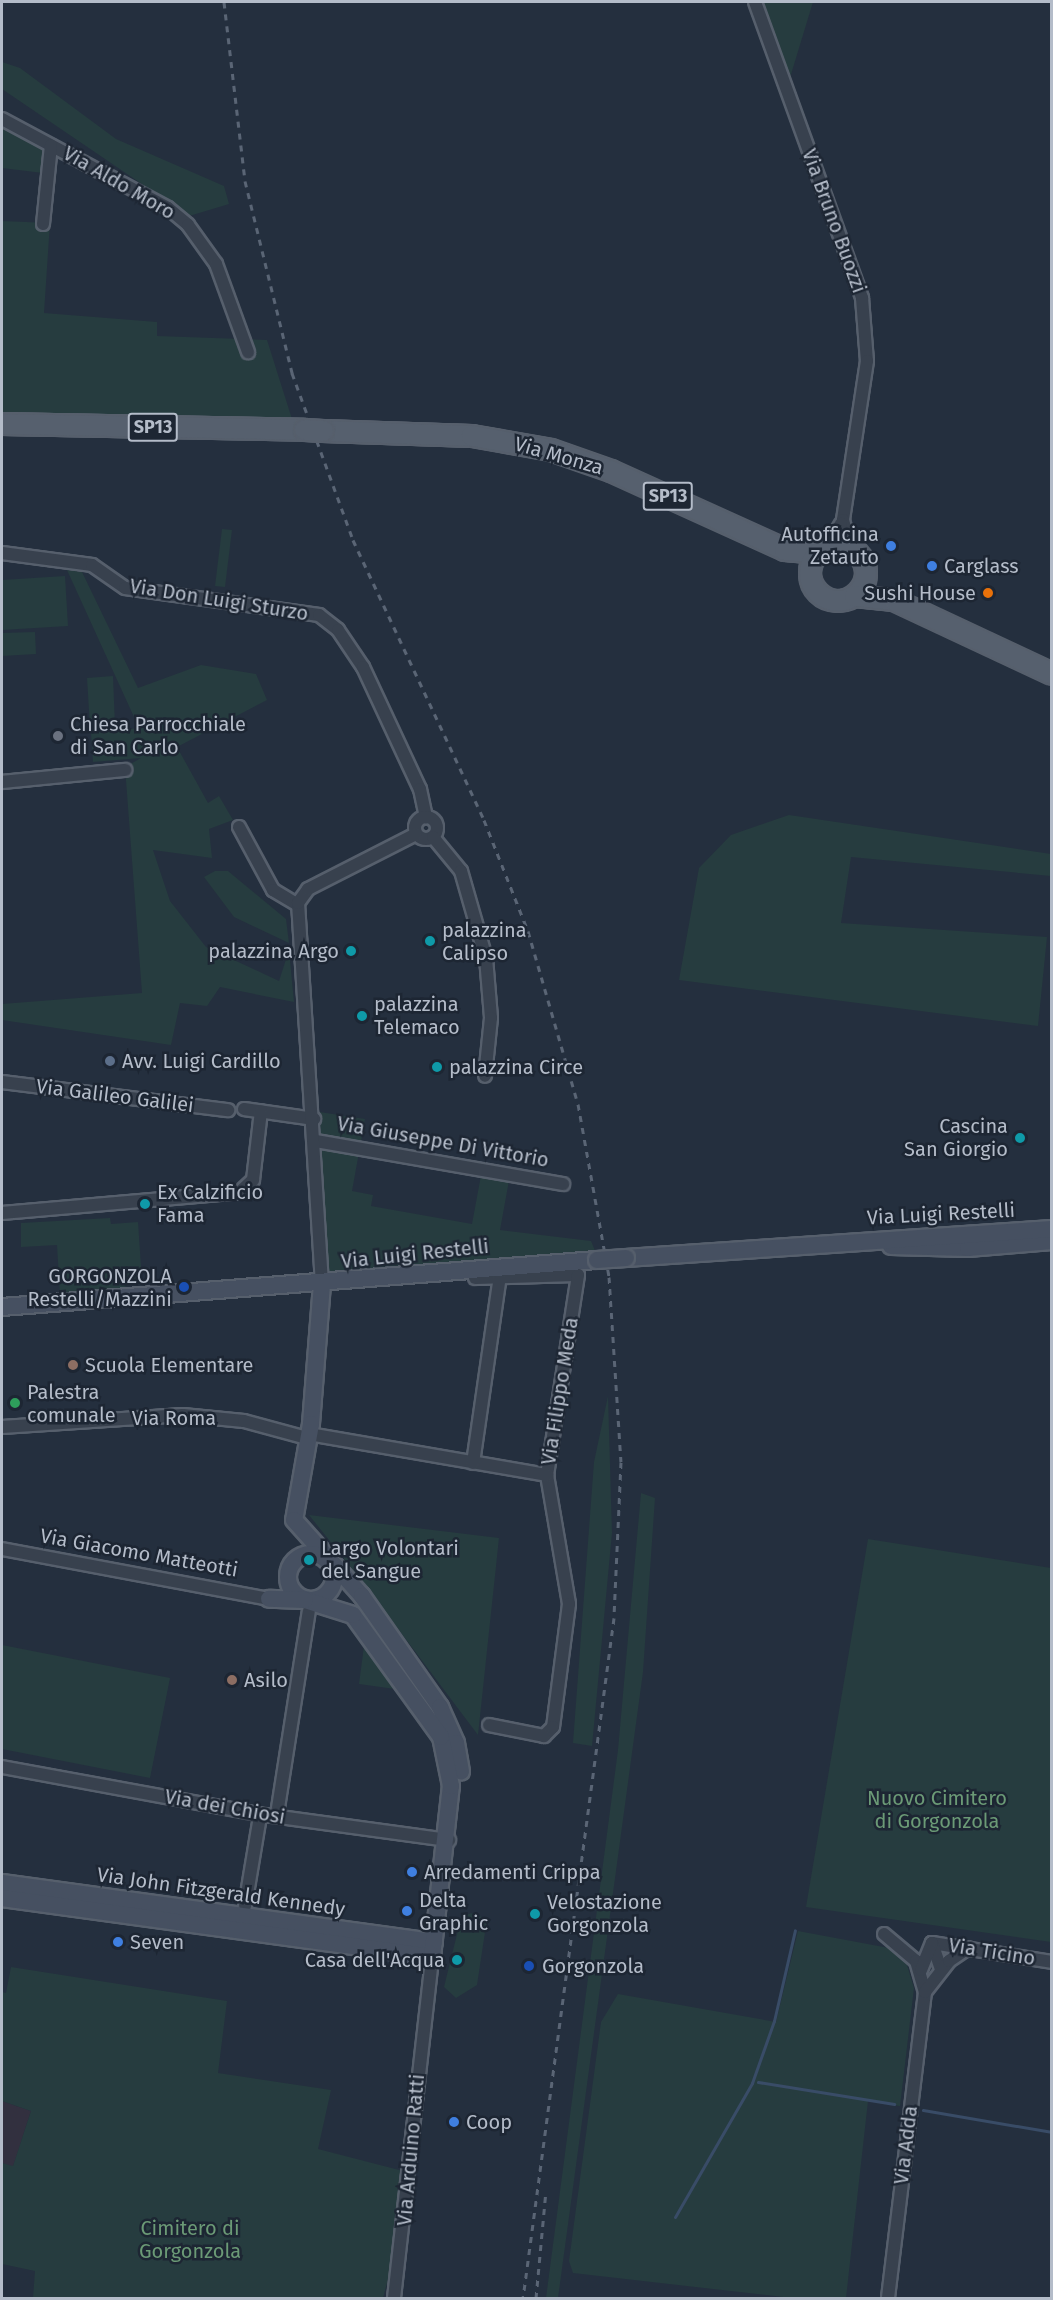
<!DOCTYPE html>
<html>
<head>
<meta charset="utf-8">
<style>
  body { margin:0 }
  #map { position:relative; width:1053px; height:2300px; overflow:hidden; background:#242f3e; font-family:"Fira Sans",sans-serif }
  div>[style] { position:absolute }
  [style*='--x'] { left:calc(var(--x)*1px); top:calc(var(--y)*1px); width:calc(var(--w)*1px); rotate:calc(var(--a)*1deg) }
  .medical>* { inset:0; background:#32303f }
  .green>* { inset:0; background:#263c3f }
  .stream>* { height:3px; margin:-1.5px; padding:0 1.5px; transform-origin:1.5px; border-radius:1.5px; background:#394c67 }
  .roads { filter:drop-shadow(2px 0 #565f6c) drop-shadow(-2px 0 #565f6c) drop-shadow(0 2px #565f6c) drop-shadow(0 -2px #565f6c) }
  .street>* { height:12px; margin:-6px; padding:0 6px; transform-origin:6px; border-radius:6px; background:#38414e }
  .street>.ring { margin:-6px; padding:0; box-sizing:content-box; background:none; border:12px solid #38414e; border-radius:50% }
  .secondary>* { height:16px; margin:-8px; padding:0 8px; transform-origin:8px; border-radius:8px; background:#465061 }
  .secondary>.ring { margin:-8px; padding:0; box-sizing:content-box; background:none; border:16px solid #465061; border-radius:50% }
  .primary>* { height:20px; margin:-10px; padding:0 10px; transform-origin:10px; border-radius:10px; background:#56606e }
  .primary>.ring { margin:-10px; padding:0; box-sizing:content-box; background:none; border:20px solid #56606e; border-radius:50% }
  .rail>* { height:3px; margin-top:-1.5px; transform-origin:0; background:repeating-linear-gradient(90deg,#5a6575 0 6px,transparent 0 12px) }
  .bridges { filter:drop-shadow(2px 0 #565f6c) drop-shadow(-2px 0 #565f6c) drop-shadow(0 2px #565f6c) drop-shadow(0 -2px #565f6c) }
  .secondary-bridge>* { height:16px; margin:-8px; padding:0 8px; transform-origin:8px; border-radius:8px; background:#465061 }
  .primary-bridge>* { height:20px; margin:-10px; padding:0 10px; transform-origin:10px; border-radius:10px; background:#56606e }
  .dots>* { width:16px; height:16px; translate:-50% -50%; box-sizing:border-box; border:3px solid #1d2633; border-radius:50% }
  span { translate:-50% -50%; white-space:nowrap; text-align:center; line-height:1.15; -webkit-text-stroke:5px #1d2633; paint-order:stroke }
  .shield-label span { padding:2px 4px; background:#1d2633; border:2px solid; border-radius:4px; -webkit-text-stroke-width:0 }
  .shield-label { font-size:18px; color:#b4bcc9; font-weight:700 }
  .street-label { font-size:20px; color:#b4bcc9 }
  .poi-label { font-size:20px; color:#b4bcc9 }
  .right { translate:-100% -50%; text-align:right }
  .left { translate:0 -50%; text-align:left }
  .park-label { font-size:20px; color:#6b9a76 }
  .frame { position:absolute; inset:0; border:3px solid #b4bcc9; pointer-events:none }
</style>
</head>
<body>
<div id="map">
  <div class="medical">
    <i style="clip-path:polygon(2px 2101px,31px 2111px,13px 2167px,2px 2163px)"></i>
  </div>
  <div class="green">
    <i style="clip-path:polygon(761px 2px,813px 2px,789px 81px)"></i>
    <i style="clip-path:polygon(2px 62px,20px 68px,116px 139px,224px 186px,229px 204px,189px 216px,2px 89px)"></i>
    <i style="clip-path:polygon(2px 128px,44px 149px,43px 173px,2px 168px)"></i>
    <i style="clip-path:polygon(2px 221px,50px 223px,44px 313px,157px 322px,157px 336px,267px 340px,292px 419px,2px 412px)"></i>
    <i style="clip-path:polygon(222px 529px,232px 530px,225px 587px,215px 586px)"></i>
    <i style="clip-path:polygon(67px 570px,82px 572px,138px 688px,201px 665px,256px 674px,267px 700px,177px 747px,208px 803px,219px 796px,233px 820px,209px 829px,212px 858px,153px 850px,170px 901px,206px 947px,279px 981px,289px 950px,294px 1002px,220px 987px,207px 1006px,180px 1003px,171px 1045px,2px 1020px,2px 1004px,142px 993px,125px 767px,141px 758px,93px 762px,91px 733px,139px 728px)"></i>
    <i style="clip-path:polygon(65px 576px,68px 626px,2px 630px,2px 580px)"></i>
    <i style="clip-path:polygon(35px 632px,36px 654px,2px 656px,2px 633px)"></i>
    <i style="clip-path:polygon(113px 676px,115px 726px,90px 727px,87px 678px)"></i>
    <i style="clip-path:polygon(789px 815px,1051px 854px,1051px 876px,851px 857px,841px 923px,1047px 937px,1038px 1026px,679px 980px,699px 868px,731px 835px)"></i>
    <i style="clip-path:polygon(215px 871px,228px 871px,286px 919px,289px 943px,234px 917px,204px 877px)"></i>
    <i style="clip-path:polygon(313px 1111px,365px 1119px,352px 1191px,373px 1195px,371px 1206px,472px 1224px,482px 1170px,510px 1175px,500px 1230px,591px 1241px,596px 1253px,321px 1283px)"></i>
    <i style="clip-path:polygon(110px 1218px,111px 1224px,138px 1222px,142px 1281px,109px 1292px,60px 1295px,57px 1245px,21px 1247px,21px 1223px)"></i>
    <i style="clip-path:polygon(608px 1396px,612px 1533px,592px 1746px,573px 1743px,594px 1462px)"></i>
    <i style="clip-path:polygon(641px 1493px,655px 1498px,643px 1672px,558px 2298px,546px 2298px,618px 1750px)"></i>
    <i style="clip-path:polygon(309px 1515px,499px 1538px,478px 1735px,365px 1585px)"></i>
    <i style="clip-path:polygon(868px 1539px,1051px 1568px,1051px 1942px,806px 1907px)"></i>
    <i style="clip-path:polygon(2px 1645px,170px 1678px,150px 1778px,2px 1749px)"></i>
    <i style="clip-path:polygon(364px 1646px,364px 1647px,395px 1689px,359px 1684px)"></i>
    <i style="clip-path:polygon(471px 1913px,487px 1919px,477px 1985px,456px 1998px,444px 1987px,461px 1918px)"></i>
    <i style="clip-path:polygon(798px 1931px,889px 1948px,907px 1965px,914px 1988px,900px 2106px,868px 2101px,846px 2298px,792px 2298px,573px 2273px,569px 2261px,601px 2022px,618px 1994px,776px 2022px)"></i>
    <i style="clip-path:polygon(11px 1967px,227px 2001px,218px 2073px,331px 2090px,318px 2149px,403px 2171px,395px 2253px,383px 2298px,33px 2298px,35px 2271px,2px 2264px,2px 2163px,13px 2166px,31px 2111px,2px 2101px,2px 1992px,6px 1993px)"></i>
  </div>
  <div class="stream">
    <i style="--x:758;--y:2082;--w:138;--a:9.2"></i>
    <i style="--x:923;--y:2110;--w:131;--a:9.7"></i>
    <i style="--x:675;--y:2217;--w:155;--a:-60.1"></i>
    <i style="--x:752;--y:2083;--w:66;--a:-70.5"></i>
    <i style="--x:774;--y:2021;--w:93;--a:-77"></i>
  </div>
  <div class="roads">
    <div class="street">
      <i style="--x:755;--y:2;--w:315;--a:70.1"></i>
      <i style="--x:862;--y:298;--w:63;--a:85.5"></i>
      <i style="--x:867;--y:361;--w:161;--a:98.6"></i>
      <i style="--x:843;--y:520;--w:30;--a:75"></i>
      <i style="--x:2;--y:119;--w:188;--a:28.2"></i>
      <i style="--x:168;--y:208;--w:26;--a:40"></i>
      <i style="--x:188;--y:225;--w:48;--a:54.3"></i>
      <i style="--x:216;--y:264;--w:94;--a:70"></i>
      <i style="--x:43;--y:224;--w:79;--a:-84.2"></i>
      <i style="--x:827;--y:548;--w:28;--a:-60"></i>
      <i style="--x:2;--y:553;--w:91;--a:7.6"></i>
      <i style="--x:92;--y:565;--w:40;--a:34.9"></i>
      <i style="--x:125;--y:588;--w:196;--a:7.9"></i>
      <i style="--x:319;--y:615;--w:24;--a:38"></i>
      <i style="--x:338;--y:630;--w:45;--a:56"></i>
      <i style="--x:363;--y:667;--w:135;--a:65"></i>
      <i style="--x:420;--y:789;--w:29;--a:78"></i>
      <i style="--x:2;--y:782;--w:124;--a:-5.6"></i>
      <i class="ring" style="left:415px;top:817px;width:10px;height:10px"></i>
      <i style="--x:239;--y:827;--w:72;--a:61.6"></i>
      <i style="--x:273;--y:890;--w:29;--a:31"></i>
      <i style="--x:433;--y:837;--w:44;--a:50.5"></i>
      <i style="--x:461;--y:871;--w:91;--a:74"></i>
      <i style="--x:486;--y:958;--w:60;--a:85.2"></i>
      <i style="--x:491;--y:1018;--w:58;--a:95.9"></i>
      <i style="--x:2;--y:1082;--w:228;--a:7.1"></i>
      <i style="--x:244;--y:1109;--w:71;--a:8.1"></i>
      <i style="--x:316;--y:1141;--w:251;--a:9.9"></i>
      <i style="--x:2;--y:1213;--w:239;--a:-5"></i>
      <i style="--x:240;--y:1192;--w:18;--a:-43"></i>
      <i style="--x:253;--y:1180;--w:69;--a:-83.4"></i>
      <i style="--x:475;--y:1278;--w:103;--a:-1.7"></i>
      <i style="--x:578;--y:1275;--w:202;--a:98.8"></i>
      <i style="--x:547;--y:1475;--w:131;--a:80.3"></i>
      <i style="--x:569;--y:1604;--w:124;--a:97.4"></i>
      <i style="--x:553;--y:1727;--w:13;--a:135"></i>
      <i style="--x:544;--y:1736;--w:56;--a:-168.7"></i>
      <i style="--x:322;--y:1284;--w:382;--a:-93.6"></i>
      <i style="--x:298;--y:903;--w:17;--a:-54"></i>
      <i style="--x:308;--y:889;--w:121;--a:-27"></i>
      <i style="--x:2;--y:1427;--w:181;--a:-3.8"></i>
      <i style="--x:183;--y:1415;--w:61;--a:5.6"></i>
      <i style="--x:244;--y:1421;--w:65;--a:15.1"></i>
      <i style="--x:309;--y:1434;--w:242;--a:9.8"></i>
      <i style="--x:473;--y:1463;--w:189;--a:-81.8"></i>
      <i style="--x:2;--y:1549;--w:272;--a:10.6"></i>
      <i style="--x:2;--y:1767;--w:260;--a:10.4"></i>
      <i style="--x:258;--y:1814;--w:193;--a:7.8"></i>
      <i style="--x:278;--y:1808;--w:199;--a:-81.1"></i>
      <i style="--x:245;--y:1906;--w:85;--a:-80.5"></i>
      <i style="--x:884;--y:1934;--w:42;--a:40.2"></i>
      <i style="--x:916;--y:1961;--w:32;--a:74"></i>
      <i style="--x:925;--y:1992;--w:308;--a:96.9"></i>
      <i style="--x:932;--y:1943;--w:121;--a:9"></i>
      <i style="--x:932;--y:1943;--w:28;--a:71"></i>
      <i style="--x:921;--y:1970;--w:29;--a:-68"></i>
      <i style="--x:925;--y:1992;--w:39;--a:-52"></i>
      <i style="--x:949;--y:1961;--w:23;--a:-34"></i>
      <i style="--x:394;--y:2298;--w:343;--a:-83.6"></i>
    </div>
    <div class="secondary">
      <i style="--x:891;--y:1246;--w:77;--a:1.5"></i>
      <i style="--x:968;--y:1248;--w:84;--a:-4.8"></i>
      <i style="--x:626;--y:1258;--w:427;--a:-3.9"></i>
      <i style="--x:322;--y:1284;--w:140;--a:94.5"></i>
      <i style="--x:311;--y:1424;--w:97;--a:100"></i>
      <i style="--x:294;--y:1520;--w:102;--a:48.2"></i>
      <i style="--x:362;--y:1596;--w:136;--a:54.9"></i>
      <i style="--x:440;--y:1707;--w:39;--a:66"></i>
      <i style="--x:456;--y:1743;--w:29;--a:80"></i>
      <i style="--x:2;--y:1307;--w:597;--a:-4.52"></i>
      <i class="ring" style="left:288px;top:1554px;width:30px;height:30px"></i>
      <i style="--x:2;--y:1883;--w:436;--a:7.8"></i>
      <i style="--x:2;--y:1898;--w:434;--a:7.8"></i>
      <i style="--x:432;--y:1957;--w:172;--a:-83.7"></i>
      <i style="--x:451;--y:1786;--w:50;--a:-101.5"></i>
      <i style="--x:441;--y:1737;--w:150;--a:-125.8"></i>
      <i style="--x:353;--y:1615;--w:50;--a:-162.6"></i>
      <i style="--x:305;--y:1600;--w:36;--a:-178"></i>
    </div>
    <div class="primary">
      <i style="--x:2;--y:424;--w:303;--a:1.1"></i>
      <i style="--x:323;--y:431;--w:149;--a:1.9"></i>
      <i style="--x:472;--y:436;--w:80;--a:10"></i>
      <i style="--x:551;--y:450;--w:64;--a:19.3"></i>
      <i style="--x:611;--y:471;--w:191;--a:24.4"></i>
      <i style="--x:785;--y:550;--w:34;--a:5"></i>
      <i class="ring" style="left:810px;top:545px;width:36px;height:36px"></i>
      <i style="--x:855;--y:596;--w:39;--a:6"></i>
      <i style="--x:894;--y:600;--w:174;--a:25.1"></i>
    </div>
  </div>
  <div class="rail">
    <i style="--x:224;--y:2;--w:180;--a:83.3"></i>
    <i style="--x:245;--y:181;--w:198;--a:76.2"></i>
    <i style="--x:292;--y:373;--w:178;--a:69.9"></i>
    <i style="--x:353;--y:540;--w:309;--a:64.9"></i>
    <i style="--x:484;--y:820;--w:119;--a:68.4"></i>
    <i style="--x:528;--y:931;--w:180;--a:73.9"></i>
    <i style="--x:578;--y:1104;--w:176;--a:79.8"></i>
    <i style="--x:609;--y:1277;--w:185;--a:86.3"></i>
    <i style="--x:621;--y:1462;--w:156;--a:92.6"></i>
    <i style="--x:614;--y:1618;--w:686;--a:97.62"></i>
    <i style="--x:536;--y:2298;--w:107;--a:-84.7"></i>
  </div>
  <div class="bridges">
    <div class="secondary-bridge">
      <i style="--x:597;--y:1260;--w:29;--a:-4"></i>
    </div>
    <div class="primary-bridge">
      <i style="--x:305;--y:430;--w:18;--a:3"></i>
    </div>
  </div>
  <div class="dots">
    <i style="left:891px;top:546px;background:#3f7fe0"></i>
    <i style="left:932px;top:566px;background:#3f7fe0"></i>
    <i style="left:988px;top:593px;background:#e8710a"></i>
    <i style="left:58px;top:736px;background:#6b7280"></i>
    <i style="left:430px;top:941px;background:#0f9aa8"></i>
    <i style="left:351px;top:951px;background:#0f9aa8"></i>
    <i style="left:362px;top:1016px;background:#0f9aa8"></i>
    <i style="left:110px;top:1061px;background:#5c6f8a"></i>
    <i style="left:437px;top:1067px;background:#0f9aa8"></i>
    <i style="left:1020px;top:1138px;background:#0f9aa8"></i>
    <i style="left:145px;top:1204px;background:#0f9aa8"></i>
    <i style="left:184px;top:1287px;background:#1a4fb4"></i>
    <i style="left:73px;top:1365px;background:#8d6e63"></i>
    <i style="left:15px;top:1403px;background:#2e9e5b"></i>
    <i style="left:309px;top:1560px;background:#0f9aa8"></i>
    <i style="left:232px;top:1680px;background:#8d6e63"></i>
    <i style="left:412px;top:1872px;background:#3f7fe0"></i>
    <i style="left:407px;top:1911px;background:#3f7fe0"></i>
    <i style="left:535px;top:1914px;background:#0f9aa8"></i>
    <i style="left:118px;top:1942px;background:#3f7fe0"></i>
    <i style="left:457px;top:1960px;background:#0f9aa8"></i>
    <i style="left:529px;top:1966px;background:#1a4fb4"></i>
    <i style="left:454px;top:2122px;background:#3f7fe0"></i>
  </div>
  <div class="shield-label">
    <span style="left:153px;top:427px">SP13</span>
    <span style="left:668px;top:496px">SP13</span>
  </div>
  <div class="street-label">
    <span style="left:119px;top:183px;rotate:30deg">Via Aldo Moro</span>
    <span style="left:834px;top:221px;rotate:70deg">Via Bruno Buozzi</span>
    <span style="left:559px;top:456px;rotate:16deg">Via Monza</span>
    <span style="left:219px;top:600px;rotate:9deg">Via Don Luigi Sturzo</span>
    <span style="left:115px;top:1096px;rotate:7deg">Via Galileo Galilei</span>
    <span style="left:443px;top:1142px;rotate:10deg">Via Giuseppe Di Vittorio</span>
    <span style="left:941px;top:1214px;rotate:-3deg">Via Luigi Restelli</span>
    <span style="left:415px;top:1254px;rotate:-6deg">Via Luigi Restelli</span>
    <span style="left:560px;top:1391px;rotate:-81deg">Via Filippo Meda</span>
    <span style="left:174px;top:1418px">Via Roma</span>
    <span style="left:139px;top:1553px;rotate:10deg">Via Giacomo Matteotti</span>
    <span style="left:225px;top:1807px;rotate:10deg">Via dei Chiosi</span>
    <span style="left:221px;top:1892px;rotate:8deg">Via John Fitzgerald Kennedy</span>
    <span style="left:992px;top:1952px;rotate:9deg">Via Ticino</span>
    <span style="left:906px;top:2145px;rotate:-83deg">Via Adda</span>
    <span style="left:411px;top:2150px;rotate:-85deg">Via Arduino Ratti</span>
  </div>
  <div class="poi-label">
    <span class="right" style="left:879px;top:546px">Autofficina<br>Zetauto</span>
    <span class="left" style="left:944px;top:566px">Carglass</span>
    <span class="right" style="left:976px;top:593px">Sushi House</span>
    <span class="left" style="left:70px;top:736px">Chiesa Parrocchiale<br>di San Carlo</span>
    <span class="left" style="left:442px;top:942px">palazzina<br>Calipso</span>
    <span class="right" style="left:339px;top:951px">palazzina Argo</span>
    <span class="left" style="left:374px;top:1016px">palazzina<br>Telemaco</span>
    <span class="left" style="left:122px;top:1061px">Avv. Luigi Cardillo</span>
    <span class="left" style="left:449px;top:1067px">palazzina Circe</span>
    <span class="right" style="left:1008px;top:1138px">Cascina<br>San Giorgio</span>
    <span class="left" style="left:157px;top:1204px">Ex Calzificio<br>Fama</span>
    <span class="right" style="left:172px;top:1288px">GORGONZOLA<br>Restelli/Mazzini</span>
    <span class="left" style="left:85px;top:1365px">Scuola Elementare</span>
    <span class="left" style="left:27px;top:1404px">Palestra<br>comunale</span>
    <span class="left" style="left:321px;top:1560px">Largo Volontari<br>del Sangue</span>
    <span class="left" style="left:244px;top:1680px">Asilo</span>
    <span class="left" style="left:424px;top:1872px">Arredamenti Crippa</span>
    <span class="left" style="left:419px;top:1912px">Delta<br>Graphic</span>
    <span class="left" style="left:547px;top:1914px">Velostazione<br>Gorgonzola</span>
    <span class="left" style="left:130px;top:1942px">Seven</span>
    <span class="right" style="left:445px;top:1960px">Casa dell'Acqua</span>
    <span class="left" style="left:542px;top:1966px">Gorgonzola</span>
    <span class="left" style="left:466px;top:2122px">Coop</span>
  </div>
  <div class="park-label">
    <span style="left:937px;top:1810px">Nuovo Cimitero<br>di Gorgonzola</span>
    <span style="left:190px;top:2240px">Cimitero di<br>Gorgonzola</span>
  </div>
  <div class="frame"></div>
</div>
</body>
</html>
